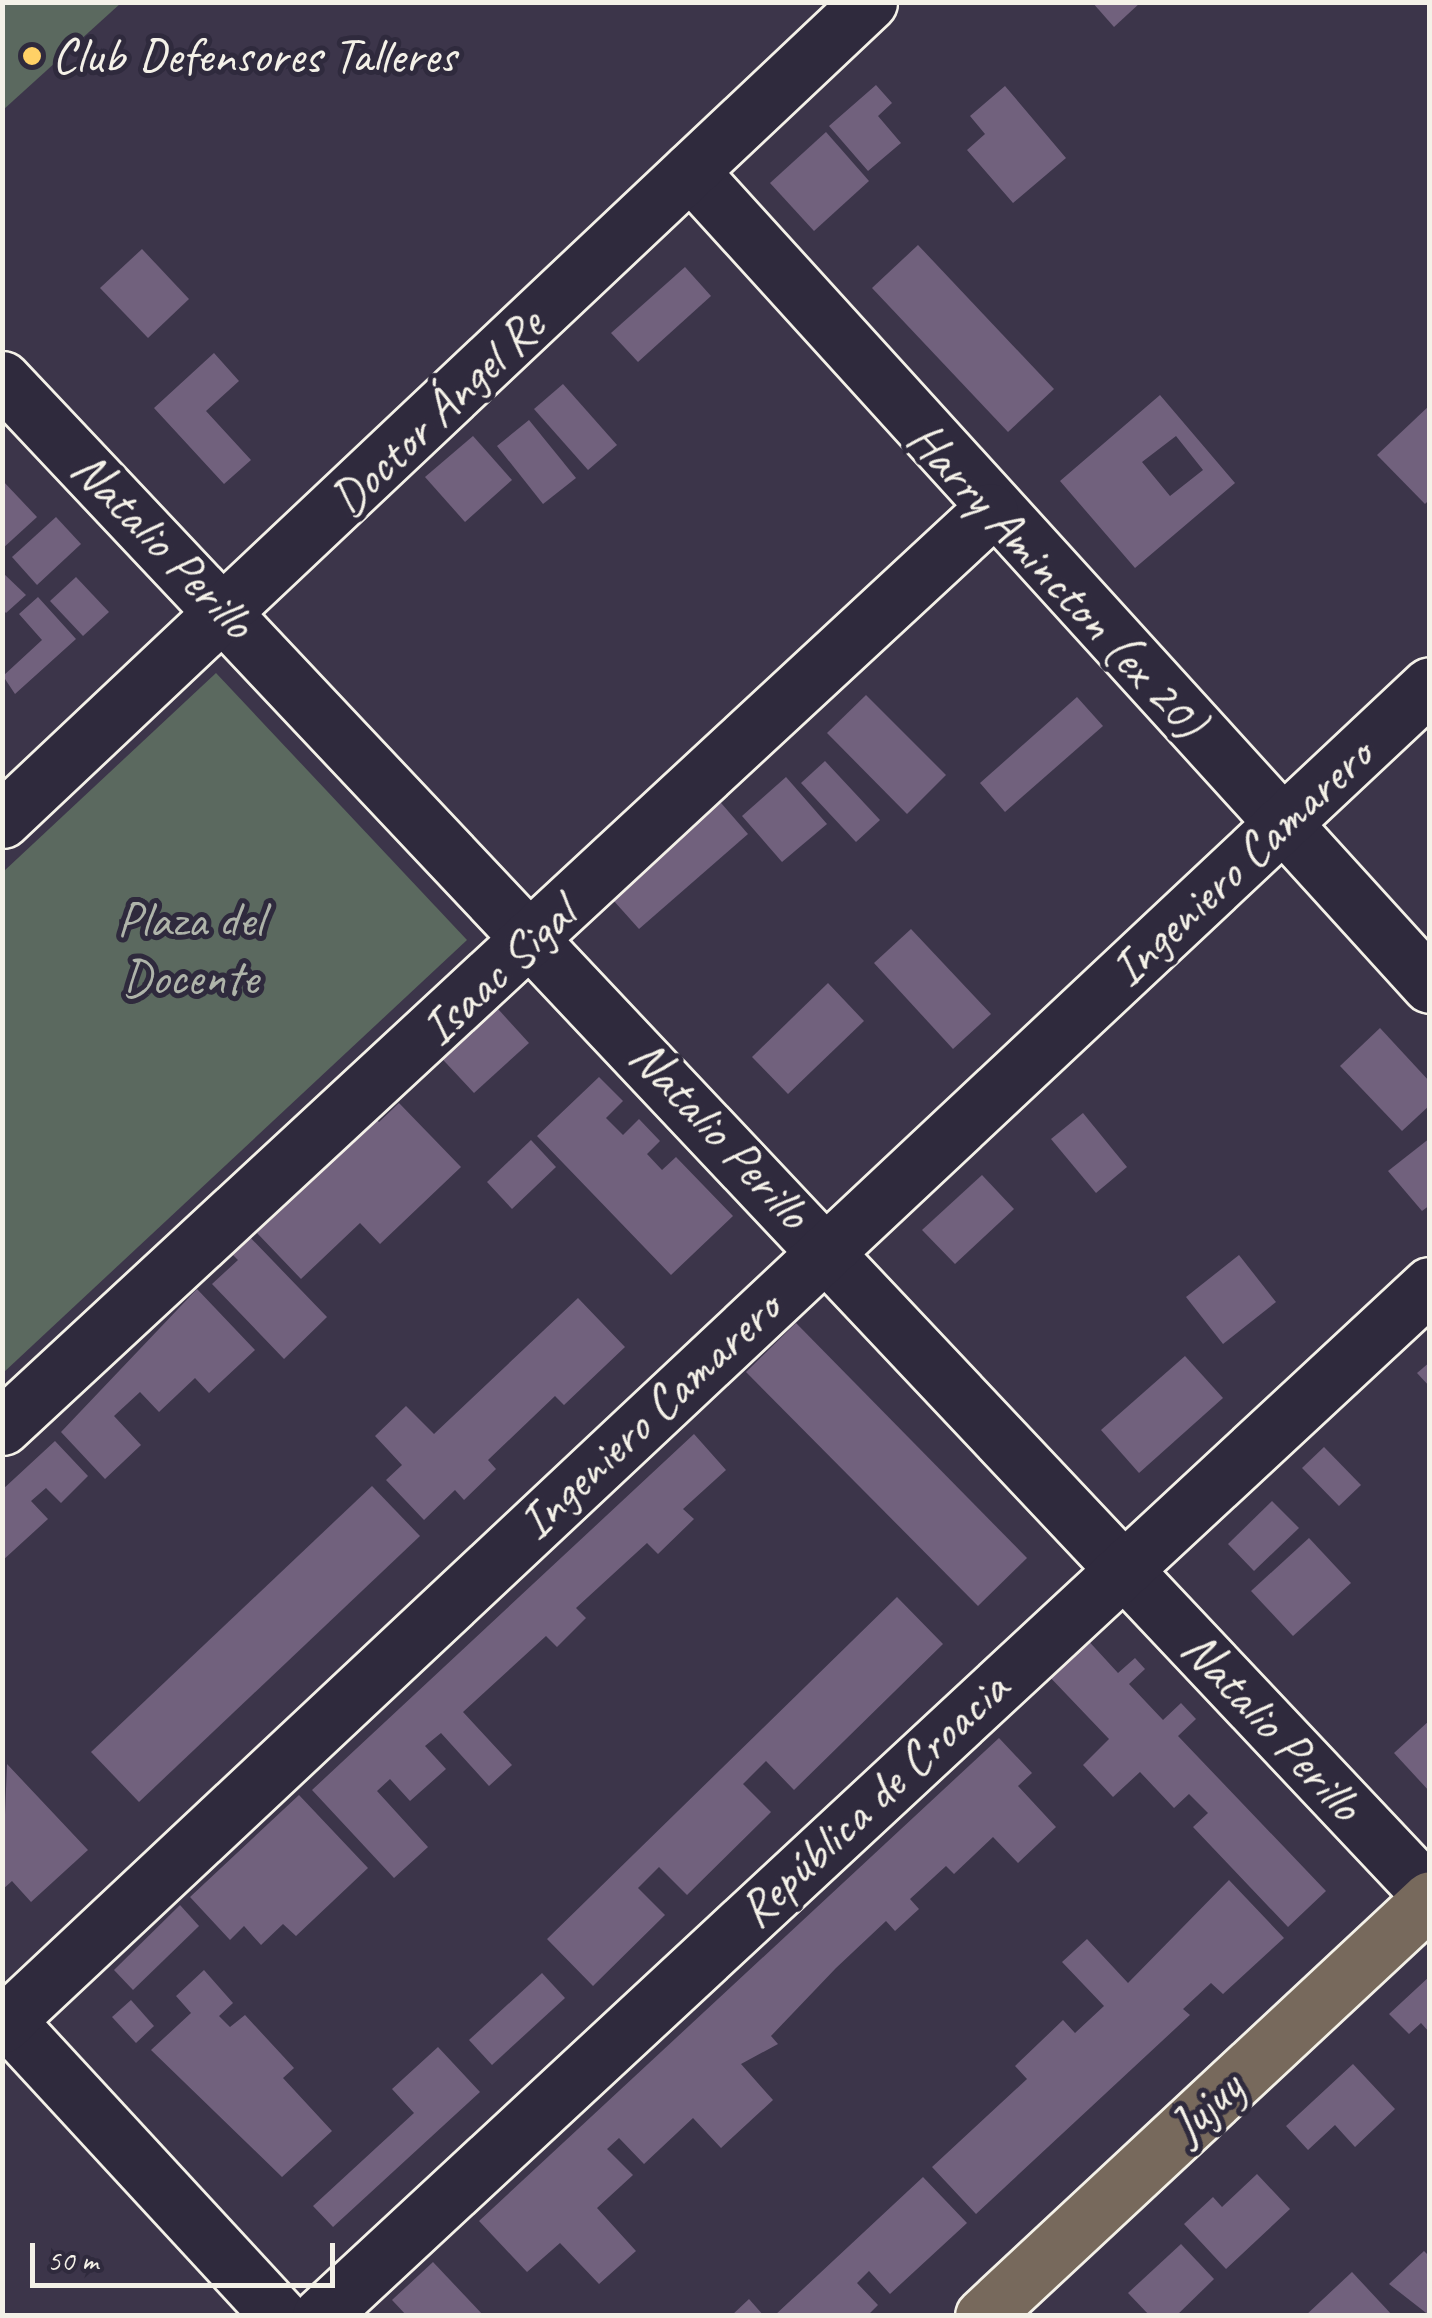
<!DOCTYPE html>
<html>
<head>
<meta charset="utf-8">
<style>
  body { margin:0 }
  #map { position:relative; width:1432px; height:2318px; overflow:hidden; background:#3c354a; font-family:Caveat,sans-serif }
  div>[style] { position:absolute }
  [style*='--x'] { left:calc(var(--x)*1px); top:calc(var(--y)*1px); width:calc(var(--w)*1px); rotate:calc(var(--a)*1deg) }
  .green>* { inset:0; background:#5b695f }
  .building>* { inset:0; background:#71617d }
  .roads { filter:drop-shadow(2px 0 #f4f1e8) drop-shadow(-2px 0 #f4f1e8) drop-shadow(0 2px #f4f1e8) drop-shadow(0 -2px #f4f1e8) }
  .minor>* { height:55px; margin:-27.5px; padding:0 27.5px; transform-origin:27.5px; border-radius:27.5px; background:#2f2a3d }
  .major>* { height:55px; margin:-27.5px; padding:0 27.5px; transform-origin:27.5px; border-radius:27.5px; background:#77695c }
  .dots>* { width:28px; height:28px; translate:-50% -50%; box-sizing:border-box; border:5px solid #2f2a3d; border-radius:50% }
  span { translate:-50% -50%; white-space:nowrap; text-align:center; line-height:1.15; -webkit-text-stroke:10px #2f2a3d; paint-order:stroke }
  .poi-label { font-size:50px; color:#f4f1e8 }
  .left { translate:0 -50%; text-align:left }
  .street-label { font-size:50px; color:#f4f1e8 }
  .park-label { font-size:50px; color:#afb4aa }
  .frame { position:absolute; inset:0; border:5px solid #f4f1e8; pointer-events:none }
  .scale { position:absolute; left:30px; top:2243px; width:305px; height:45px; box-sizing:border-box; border:5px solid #f4f1e8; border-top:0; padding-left:12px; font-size:30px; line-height:35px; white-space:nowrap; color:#f4f1e8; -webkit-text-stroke:8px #2f2a3d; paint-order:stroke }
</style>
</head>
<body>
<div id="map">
  <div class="green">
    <i style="clip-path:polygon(3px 2px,121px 2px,121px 3px,3px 110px)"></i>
    <i style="clip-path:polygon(216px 673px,467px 940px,3px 1373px,3px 872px)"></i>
  </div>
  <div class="building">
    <i style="clip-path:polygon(1092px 2px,1141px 2px,1114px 27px)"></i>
    <i style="clip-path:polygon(876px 85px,892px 103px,878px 116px,901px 143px,868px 171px,829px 126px)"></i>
    <i style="clip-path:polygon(1005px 86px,1066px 158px,1013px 203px,967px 150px,985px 134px,970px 116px)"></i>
    <i style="clip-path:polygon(826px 132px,869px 181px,814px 231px,770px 183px)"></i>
    <i style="clip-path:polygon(918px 245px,1054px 389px,1008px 432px,872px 288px)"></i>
    <i style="clip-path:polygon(142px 249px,189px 299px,148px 338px,100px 288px)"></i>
    <i style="clip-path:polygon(685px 267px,711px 296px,638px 362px,611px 333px)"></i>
    <i style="clip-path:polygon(214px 353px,239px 381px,206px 411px,251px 460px,224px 484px,154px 408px)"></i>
    <i style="clip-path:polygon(563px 384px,617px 445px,588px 470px,534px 409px)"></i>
    <i style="clip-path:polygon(evenodd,1160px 395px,1235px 483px,1135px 568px,1060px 481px,1160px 395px,1176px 436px,1203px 470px,1170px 496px,1142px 462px,1176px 436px)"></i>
    <i style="clip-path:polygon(1430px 405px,1430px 499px,1425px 504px,1377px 455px)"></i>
    <i style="clip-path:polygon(529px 420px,576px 478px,543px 504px,497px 446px)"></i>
    <i style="clip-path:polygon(473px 436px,512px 480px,465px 522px,425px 477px)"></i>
    <i style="clip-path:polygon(2px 480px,37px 517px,2px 549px)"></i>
    <i style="clip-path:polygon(56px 517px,81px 544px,37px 585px,12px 557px)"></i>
    <i style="clip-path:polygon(2px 572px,26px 595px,6px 613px,2px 609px)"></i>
    <i style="clip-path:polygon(76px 577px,109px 612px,83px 636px,50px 601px)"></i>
    <i style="clip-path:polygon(38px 597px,76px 639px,15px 694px,3px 676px,42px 640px,19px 614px)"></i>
    <i style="clip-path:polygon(866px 695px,946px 775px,907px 814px,827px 733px)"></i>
    <i style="clip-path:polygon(1077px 697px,1103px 726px,1005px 812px,980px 783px)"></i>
    <i style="clip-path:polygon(825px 761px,880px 820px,856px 842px,801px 783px)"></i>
    <i style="clip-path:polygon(786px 777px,827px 824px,782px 862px,742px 816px)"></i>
    <i style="clip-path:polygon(715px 796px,748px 834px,639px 929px,605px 891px)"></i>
    <i style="clip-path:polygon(911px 929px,991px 1014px,953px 1049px,874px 963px)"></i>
    <i style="clip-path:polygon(828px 983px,864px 1021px,788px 1094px,752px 1057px)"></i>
    <i style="clip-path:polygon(488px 998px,529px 1043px,474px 1093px,433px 1049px)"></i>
    <i style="clip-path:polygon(1380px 1028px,1430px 1082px,1430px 1105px,1402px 1131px,1340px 1066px)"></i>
    <i style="clip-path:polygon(599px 1077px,623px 1101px,606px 1118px,623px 1135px,639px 1119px,660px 1141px,647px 1154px,662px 1170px,676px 1157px,733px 1216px,671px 1275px,537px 1136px)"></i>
    <i style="clip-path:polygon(399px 1103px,461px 1167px,380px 1244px,360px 1223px,301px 1279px,257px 1233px,350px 1143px,343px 1136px,369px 1112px,379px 1122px)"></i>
    <i style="clip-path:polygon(1083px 1113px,1127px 1167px,1096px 1193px,1051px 1139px)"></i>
    <i style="clip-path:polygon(1430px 1138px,1430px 1205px,1422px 1211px,1388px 1171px)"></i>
    <i style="clip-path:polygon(531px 1140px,556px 1167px,512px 1209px,487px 1182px)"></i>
    <i style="clip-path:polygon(982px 1175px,1014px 1209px,955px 1264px,922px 1230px)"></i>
    <i style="clip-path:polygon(245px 1232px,327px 1317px,284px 1359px,212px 1284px,238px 1260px,227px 1249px)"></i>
    <i style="clip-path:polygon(1239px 1255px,1276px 1302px,1223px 1344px,1186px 1297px)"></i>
    <i style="clip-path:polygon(197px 1289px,255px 1350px,209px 1393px,195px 1378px,159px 1412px,140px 1392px,114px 1416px,141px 1445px,105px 1479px,61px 1432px)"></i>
    <i style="clip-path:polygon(578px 1298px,625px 1347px,564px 1405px,555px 1396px,488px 1460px,496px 1469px,464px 1500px,455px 1490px,424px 1520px,386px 1480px,402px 1465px,375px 1436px,406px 1406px,434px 1434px)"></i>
    <i style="clip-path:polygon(796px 1323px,1027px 1558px,978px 1606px,746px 1372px)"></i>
    <i style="clip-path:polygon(1185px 1356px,1223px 1398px,1139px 1473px,1101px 1430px)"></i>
    <i style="clip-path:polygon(1430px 1362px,1430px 1387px,1417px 1373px)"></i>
    <i style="clip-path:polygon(694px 1434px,726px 1470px,683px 1509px,694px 1519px,658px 1554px,647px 1543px,576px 1608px,586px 1618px,557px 1647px,546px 1636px,463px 1712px,512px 1765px,489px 1786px,441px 1733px,425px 1746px,446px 1769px,410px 1801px,390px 1779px,377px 1791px,428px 1847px,394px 1878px,312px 1790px)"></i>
    <i style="clip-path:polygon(55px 1441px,88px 1476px,61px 1503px,46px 1488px,31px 1501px,48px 1519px,2px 1561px,2px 1490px)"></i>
    <i style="clip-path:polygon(1324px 1447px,1361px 1485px,1339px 1506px,1302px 1468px)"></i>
    <i style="clip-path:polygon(372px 1486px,420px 1536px,139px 1802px,91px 1752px)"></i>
    <i style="clip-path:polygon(1272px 1501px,1299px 1528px,1254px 1571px,1228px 1544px)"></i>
    <i style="clip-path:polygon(1309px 1538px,1351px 1583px,1293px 1636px,1251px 1591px)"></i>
    <i style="clip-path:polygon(897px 1597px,943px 1644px,794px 1790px,766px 1761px,743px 1784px,771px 1812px,687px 1895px,659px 1867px,638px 1888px,665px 1915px,593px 1986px,547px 1939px)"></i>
    <i style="clip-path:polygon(1084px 1636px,1118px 1673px,1135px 1658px,1145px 1669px,1129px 1684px,1163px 1720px,1181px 1703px,1196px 1719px,1178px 1736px,1326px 1891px,1288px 1927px,1193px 1827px,1208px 1813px,1189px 1794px,1174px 1808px,1140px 1772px,1113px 1797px,1083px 1765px,1109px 1739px,1046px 1673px)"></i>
    <i style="clip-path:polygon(1430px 1720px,1430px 1792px,1394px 1753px)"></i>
    <i style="clip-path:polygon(999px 1738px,1032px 1773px,1018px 1786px,1056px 1827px,1018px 1863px,993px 1837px,954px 1874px,946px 1866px,910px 1899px,919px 1909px,895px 1931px,886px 1921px,836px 1968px,771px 2036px,778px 2044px,741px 2064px,773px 2100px,721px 2148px,693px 2118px,644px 2164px,619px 2138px,607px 2149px,633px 2175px,597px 2208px,636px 2251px,599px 2284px,560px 2243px,527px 2272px,479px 2221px)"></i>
    <i style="clip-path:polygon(7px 1764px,88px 1850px,31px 1902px,12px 1881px,2px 1890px)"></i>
    <i style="clip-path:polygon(299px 1795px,368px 1868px,296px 1936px,283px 1924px,261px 1945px,244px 1926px,230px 1940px,190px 1897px)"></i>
    <i style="clip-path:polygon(1229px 1880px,1284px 1938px,1223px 1994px,1211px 1983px,1183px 2009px,1190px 2015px,976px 2214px,932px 2167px,1027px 2079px,1015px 2066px,1063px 2020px,1075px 2033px,1104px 2006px,1062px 1962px,1087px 1939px,1128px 1983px)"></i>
    <i style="clip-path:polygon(180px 1905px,199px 1926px,133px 1990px,114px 1970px)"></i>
    <i style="clip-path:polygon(204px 1970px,233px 2003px,219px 2016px,230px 2027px,245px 2015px,294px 2068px,283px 2078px,332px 2131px,282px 2177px,151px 2050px,191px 2013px,176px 1996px)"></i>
    <i style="clip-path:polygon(542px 1973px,565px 1998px,492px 2065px,469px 2040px)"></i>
    <i style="clip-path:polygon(1430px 1976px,1430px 2033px,1421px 2023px,1409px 2034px,1389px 2014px)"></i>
    <i style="clip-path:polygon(131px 2000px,154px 2026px,136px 2043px,112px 2017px)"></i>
    <i style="clip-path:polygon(438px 2047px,480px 2092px,333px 2227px,313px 2206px,414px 2113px,392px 2089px)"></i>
    <i style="clip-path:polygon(1353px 2064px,1395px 2109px,1355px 2147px,1335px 2125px,1308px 2150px,1286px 2126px)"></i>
    <i style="clip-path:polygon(1257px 2174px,1290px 2209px,1226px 2269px,1184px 2224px,1213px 2197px,1222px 2207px)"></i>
    <i style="clip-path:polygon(923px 2177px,967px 2223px,890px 2294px,869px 2271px,857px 2283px,878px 2305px,867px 2316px,774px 2316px)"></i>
    <i style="clip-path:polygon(1181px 2244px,1214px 2279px,1176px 2316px,1150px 2316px,1128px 2293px)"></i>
    <i style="clip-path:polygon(1424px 2251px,1430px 2257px,1430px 2316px,1389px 2284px)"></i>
    <i style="clip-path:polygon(433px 2262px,484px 2316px,407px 2316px,392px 2300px)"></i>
    <i style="clip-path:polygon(1352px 2272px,1393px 2316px,1305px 2316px)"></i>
    <i style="clip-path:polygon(749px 2299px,764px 2316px,731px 2316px)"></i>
  </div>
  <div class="roads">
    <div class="minor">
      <i style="--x:690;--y:171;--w:1100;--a:47.73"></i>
      <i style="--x:2;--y:379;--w:2083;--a:46.71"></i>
      <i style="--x:2;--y:820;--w:1192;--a:-43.33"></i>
      <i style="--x:2;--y:1427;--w:1347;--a:-42.83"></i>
      <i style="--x:2;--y:2015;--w:410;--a:47.3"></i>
      <i style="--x:2;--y:2025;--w:1958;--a:-43.18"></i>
      <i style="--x:320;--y:2316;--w:1515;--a:-42.89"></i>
    </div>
    <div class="major">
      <i style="--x:983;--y:2316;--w:611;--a:-43.01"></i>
    </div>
  </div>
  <div class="dots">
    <i style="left:32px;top:56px;background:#ffd166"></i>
  </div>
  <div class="poi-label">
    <span class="left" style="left:52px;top:56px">Club Defensores Talleres</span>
  </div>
  <div class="street-label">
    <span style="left:437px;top:412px;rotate:-44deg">Doctor Ángel Re</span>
    <span style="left:163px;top:545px;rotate:46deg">Natalio Perillo</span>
    <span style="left:1057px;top:580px;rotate:47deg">Harry Amincton (ex 20)</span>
    <span style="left:1241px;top:862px;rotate:-43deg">Ingeniero Camarero</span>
    <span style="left:498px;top:971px;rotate:-43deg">Isaac Sigal</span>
    <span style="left:720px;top:1134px;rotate:47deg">Natalio Perillo</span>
    <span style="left:649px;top:1415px;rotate:-43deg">Ingeniero Camarero</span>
    <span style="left:1272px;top:1726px;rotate:47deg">Natalio Perillo</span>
    <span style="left:873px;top:1799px;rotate:-43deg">República de Croacia</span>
    <span style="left:1206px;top:2107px;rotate:-43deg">Jujuy</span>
  </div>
  <div class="park-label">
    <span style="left:190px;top:948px">Plaza del<br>Docente</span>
  </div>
  <div class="frame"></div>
  <div class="scale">50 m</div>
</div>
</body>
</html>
